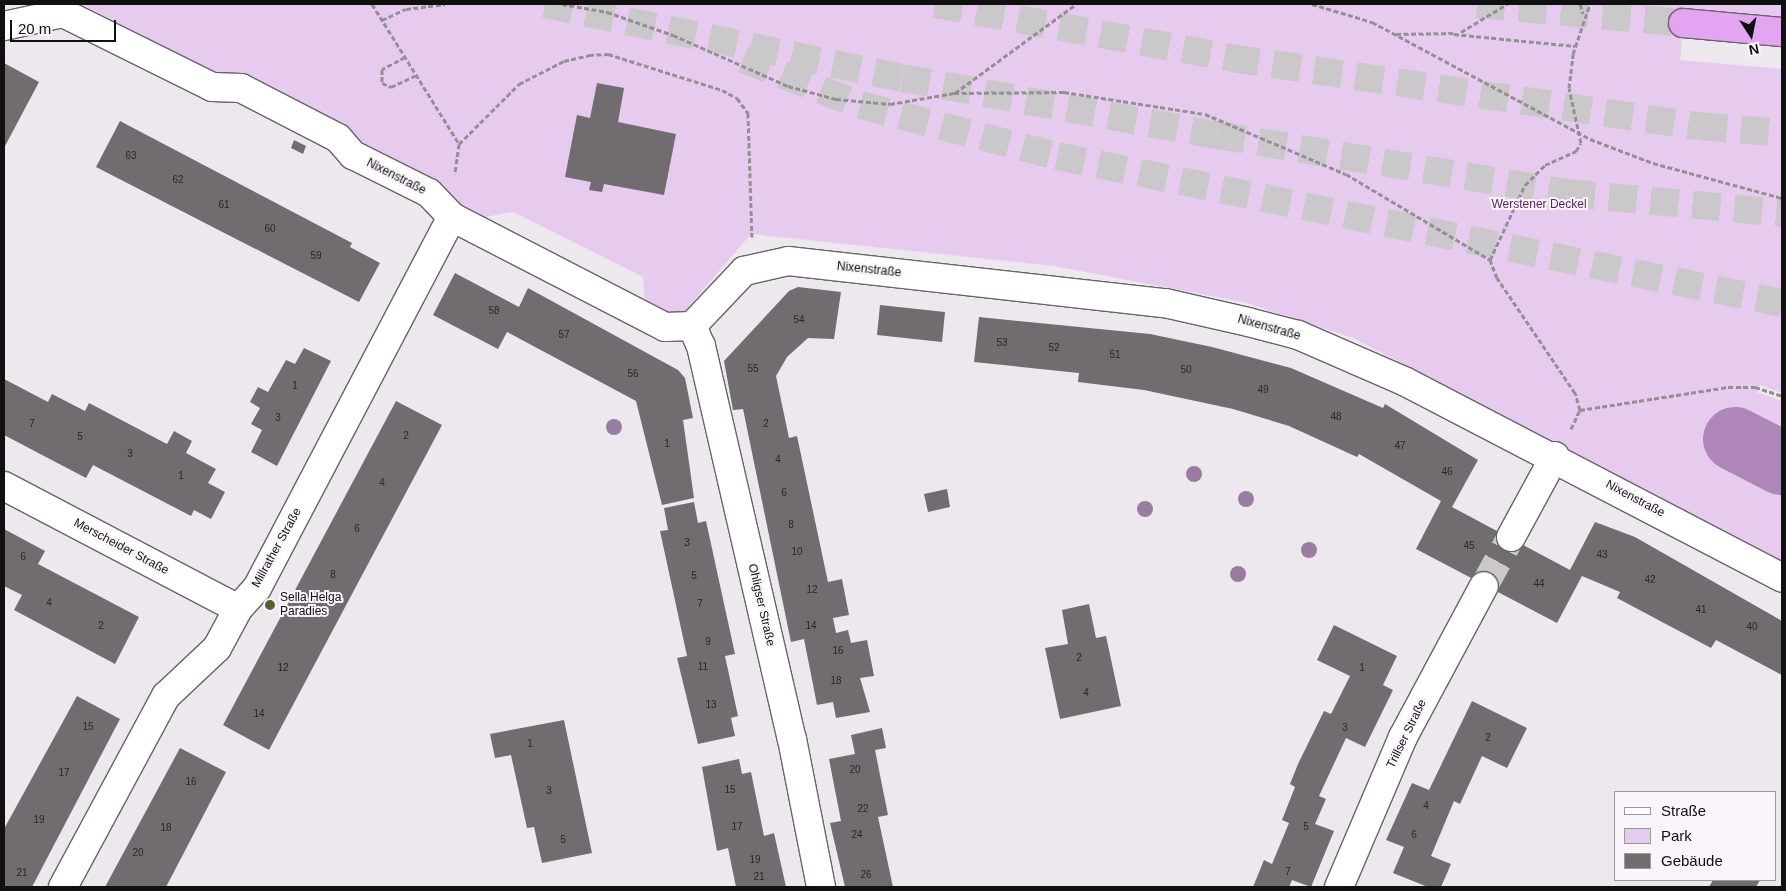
<!DOCTYPE html>
<html>
<head>
<meta charset="utf-8">
<style>
  body { margin:0 }
  #map { position:relative; width:1786px; height:891px; overflow:hidden; background:#ece8ed; font-family:Arial,sans-serif }
  div>[style] { position:absolute }
  [style*='--x'] { left:calc(var(--x)*1px); top:calc(var(--y)*1px); width:calc(var(--w)*1px); rotate:calc(var(--a)*1deg) }
  .green>* { inset:0; background:#e7cbee }
  .river>* { height:64px; margin:-32px; padding:0 32px; transform-origin:32px; border-radius:32px; background:#ae86b8 }
  .building>* { inset:0; background:#706c70 }
  .street-tunnel>* { height:28px; margin-top:-14px; transform-origin:0; background:repeating-linear-gradient(90deg,#cbc8cc 0 28px,transparent 0 42px) }
  .highway-tunnel>* { height:28px; margin-top:-14px; transform-origin:0; background:repeating-linear-gradient(90deg,#cbc8cc 0 28px,transparent 0 42px) }
  .path>* { height:3px; margin-top:-1.5px; transform-origin:0; background:repeating-linear-gradient(90deg,#939094 0 5px,transparent 0 7.5px) }
  .roads { filter:drop-shadow(1px 0 #676468) drop-shadow(-1px 0 #676468) drop-shadow(0 1px #676468) drop-shadow(0 -1px #676468) }
  .street>* { height:28px; margin:-14px; padding:0 14px; transform-origin:14px; border-radius:14px; background:#fff }
  .highway>* { height:28px; margin:-14px; padding:0 14px; transform-origin:14px; border-radius:14px; background:#e3a5f2 }
  .trees>* { width:16px; height:16px; margin:-8px; border-radius:50%; background:#9a7ca1 }
  .dots>* { width:14px; height:14px; translate:-50% -50%; box-sizing:border-box; border:2px solid #f9f5fa; border-radius:50% }
  span { translate:-50% -50%; white-space:nowrap; text-align:center; line-height:1.15; -webkit-text-stroke:4px #f9f5fa; paint-order:stroke }
  .number-label { font-size:10px; color:#292729 }
  .number-label span { -webkit-text-stroke-width:0 }
  .street-label { font-size:12px; color:#111011 }
  .park-label { font-size:12px; color:#572463 }
  .poi-label { font-size:12px; color:#111011 }
  .left { translate:0 -50%; text-align:left }
  .frame { position:absolute; inset:0; border:5px solid #111011; pointer-events:none }
  .legend { position:absolute; left:1614px; top:791px; width:162px; height:90px; box-sizing:border-box; background:#f9f5fa; border:1px solid #9c999d; margin:0; padding:6px 9px; list-style:none; font-size:15px; color:#111011 }
  .legend li { display:flex; align-items:center; gap:10px; height:25px }
  .legend b { width:25px; border:1px solid #9c999d }
  .north { position:absolute; left:1726px; top:10px; width:50px; height:50px; -webkit-text-stroke:4px #f9f5fa; paint-order:stroke; rotate:169deg; font-size:14px; font-weight:700; line-height:20px; text-align:center; color:#111011 }
  .north::after { content:''; display:block; margin:auto; width:18px; height:22px; background:#111011; clip-path:polygon(50% 0,100% 100%,50% 72%,0 100%) }
  .scale { position:absolute; left:10px; top:20px; width:106px; height:22px; box-sizing:border-box; border:2px solid #111011; border-top:0; padding-left:6px; font-size:15px; line-height:18px; white-space:nowrap; color:#111011; -webkit-text-stroke:4px #f9f5fa; paint-order:stroke }
</style>
</head>
<body>
<div id="map">
  <div class="green">
    <i style="clip-path:polygon(82px 4px,1782px 4px,1782px 18px,1685px 8px,1680px 60px,1782px 69px,1782px 393px,1760px 385px,1756px 392px,1782px 401px,1782px 458px,1737px 434px,1731px 447px,1782px 473px,1782px 561px,1353px 338px,1243px 302px,1054px 266px,751px 234px,684px 312px,666px 314px,645px 302px,643px 277px,513px 212px,485px 217px)"></i>
  </div>
  <div class="river">
    <i style="--x:1735;--y:439;--w:53;--a:27.1"></i>
  </div>
  <div class="building">
    <i style="clip-path:polygon(4px 63px,39px 82px,4px 148px)"></i>
    <i style="clip-path:polygon(597px 83px,624px 88px,618px 122px,676px 134px,664px 195px,604px 184px,602px 192px,589px 190px,591px 182px,565px 177px,577px 115px,590px 118px)"></i>
    <i style="clip-path:polygon(120px 121px,352px 243px,350px 247px,380px 263px,359px 302px,96px 167px)"></i>
    <i style="clip-path:polygon(294px 140px,306px 146px,303px 154px,291px 148px)"></i>
    <i style="clip-path:polygon(455px 273px,519px 307px,528px 288px,678px 370px,685px 378px,693px 418px,683px 420px,694px 498px,662px 505px,636px 401px,507px 332px,498px 349px,433px 315px)"></i>
    <i style="clip-path:polygon(798px 287px,841px 292px,834px 339px,808px 338px,787px 357px,776px 376px,789px 438px,797px 436px,828px 582px,842px 579px,849px 615px,833px 618px,836px 633px,848px 630px,851px 643px,867px 640px,874px 676px,860px 678px,870px 712px,836px 718px,833px 702px,817px 705px,804px 639px,791px 642px,743px 409px,733px 410px,724px 361px,789px 291px)"></i>
    <i style="clip-path:polygon(880px 305px,945px 312px,942px 342px,877px 335px)"></i>
    <i style="clip-path:polygon(979px 317px,1150px 334px,1212px 347px,1291px 368px,1383px 408px,1385px 404px,1478px 460px,1452px 507px,1570px 570px,1595px 522px,1635px 537px,1782px 621px,1782px 675px,1716px 640px,1711px 648px,1617px 598px,1620px 592px,1582px 576px,1557px 623px,1416px 549px,1441px 501px,1359px 454px,1357px 457px,1289px 426px,1233px 409px,1144px 390px,1078px 382px,1079px 373px,974px 362px)"></i>
    <i style="clip-path:polygon(304px 348px,331px 361px,277px 466px,251px 452px,262px 430px,251px 424px,260px 408px,250px 402px,258px 387px,268px 392px,286px 360px,295px 364px)"></i>
    <i style="clip-path:polygon(4px 379px,48px 402px,52px 394px,85px 411px,89px 403px,167px 444px,174px 431px,192px 441px,186px 453px,216px 469px,208px 483px,225px 492px,211px 519px,194px 510px,191px 516px,93px 465px,86px 478px,4px 435px)"></i>
    <i style="clip-path:polygon(396px 401px,442px 425px,269px 750px,223px 725px)"></i>
    <i style="clip-path:polygon(947px 489px,950px 507px,928px 512px,924px 494px)"></i>
    <i style="clip-path:polygon(694px 502px,698px 523px,706px 521px,735px 654px,725px 656px,738px 716px,731px 718px,735px 736px,698px 744px,677px 658px,687px 656px,660px 531px,668px 530px,664px 508px)"></i>
    <i style="clip-path:polygon(4px 529px,45px 551px,38px 564px,139px 617px,115px 664px,14px 610px,22px 595px,4px 586px)"></i>
    <i style="clip-path:polygon(1089px 604px,1096px 638px,1106px 636px,1121px 706px,1060px 719px,1045px 648px,1068px 644px,1062px 610px)"></i>
    <i style="clip-path:polygon(1334px 625px,1397px 656px,1383px 685px,1393px 690px,1365px 747px,1346px 738px,1319px 796px,1326px 799px,1315px 824px,1334px 831px,1311px 887px,1292px 880px,1289px 887px,1253px 887px,1264px 860px,1272px 864px,1289px 823px,1282px 820px,1295px 787px,1290px 784px,1298px 764px,1324px 711px,1331px 714px,1350px 676px,1317px 660px)"></i>
    <i style="clip-path:polygon(77px 696px,120px 719px,32px 887px,4px 887px,4px 829px)"></i>
    <i style="clip-path:polygon(1472px 701px,1527px 728px,1507px 768px,1482px 756px,1460px 804px,1454px 801px,1431px 856px,1451px 864px,1441px 887px,1428px 887px,1393px 873px,1404px 847px,1386px 840px,1412px 783px,1429px 790px)"></i>
    <i style="clip-path:polygon(564px 720px,592px 853px,542px 863px,534px 827px,527px 828px,511px 755px,495px 758px,490px 734px)"></i>
    <i style="clip-path:polygon(882px 728px,886px 748px,875px 750px,888px 815px,878px 817px,893px 887px,845px 887px,830px 823px,841px 821px,829px 759px,855px 754px,851px 735px)"></i>
    <i style="clip-path:polygon(180px 748px,226px 772px,177px 866px,166px 887px,105px 887px)"></i>
    <i style="clip-path:polygon(739px 759px,742px 774px,751px 772px,764px 836px,774px 833px,786px 887px,736px 887px,728px 848px,717px 851px,702px 767px)"></i>
    <i style="clip-path:polygon(1713px 880px,1760px 880px,1756px 887px,1709px 887px)"></i>
  </div>
  <div class="street-tunnel">
    <i style="--x:1484;--y:586;--w:56;--a:-61.1"></i>
  </div>
  <div class="highway-tunnel">
    <i style="--x:545;--y:4;--w:365;--a:11.7"></i>
    <i style="--x:902;--y:78;--w:320;--a:10.3"></i>
    <i style="--x:1217;--y:135;--w:355;--a:9.4"></i>
    <i style="--x:1567;--y:193;--w:216;--a:5.3"></i>
    <i style="--x:935;--y:4;--w:301;--a:10.3"></i>
    <i style="--x:1231;--y:58;--w:473;--a:8.3"></i>
    <i style="--x:1699;--y:126;--w:83;--a:4.8"></i>
    <i style="--x:1477;--y:4;--w:207;--a:5.3"></i>
    <i style="--x:743;--y:59;--w:126;--a:21.5"></i>
    <i style="--x:860;--y:105;--w:203;--a:14.5"></i>
    <i style="--x:1057;--y:156;--w:740;--a:11.46"></i>
  </div>
  <div class="path">
    <i style="--x:372;--y:4;--w:165;--a:58.1"></i>
    <i style="--x:459;--y:144;--w:30;--a:98"></i>
    <i style="--x:562;--y:4;--w:46;--a:10.1"></i>
    <i style="--x:607;--y:12;--w:70;--a:19.2"></i>
    <i style="--x:673;--y:35;--w:126;--a:23.9"></i>
    <i style="--x:788;--y:86;--w:50;--a:15.2"></i>
    <i style="--x:836;--y:99;--w:54;--a:5.3"></i>
    <i style="--x:890;--y:104;--w:65;--a:-9.8"></i>
    <i style="--x:954;--y:93;--w:110;--a:-0.5"></i>
    <i style="--x:1064;--y:92;--w:143;--a:8.9"></i>
    <i style="--x:1205;--y:114;--w:153;--a:23.1"></i>
    <i style="--x:1346;--y:174;--w:168;--a:30.8"></i>
    <i style="--x:1312;--y:4;--w:63;--a:16.7"></i>
    <i style="--x:1372;--y:22;--w:247;--a:28.2"></i>
    <i style="--x:1590;--y:139;--w:67;--a:20.9"></i>
    <i style="--x:1653;--y:163;--w:134;--a:15.2"></i>
    <i style="--x:1580;--y:4;--w:10;--a:73"></i>
    <i style="--x:382;--y:20;--w:26;--a:-25"></i>
    <i style="--x:406;--y:9;--w:39;--a:-7"></i>
    <i style="--x:1461;--y:32;--w:54;--a:-31.3"></i>
    <i style="--x:1396;--y:34;--w:59;--a:-1"></i>
    <i style="--x:1454;--y:34;--w:122;--a:5.7"></i>
    <i style="--x:405;--y:57;--w:26;--a:152"></i>
    <i style="--x:382;--y:69;--w:14;--a:90"></i>
    <i style="--x:382;--y:83;--w:10;--a:24"></i>
    <i style="--x:391;--y:87;--w:29;--a:-25"></i>
    <i style="--x:955;--y:93;--w:150;--a:-36.3"></i>
    <i style="--x:459;--y:144;--w:85;--a:-45"></i>
    <i style="--x:519;--y:84;--w:51;--a:-27.1"></i>
    <i style="--x:564;--y:61;--w:26;--a:-13"></i>
    <i style="--x:589;--y:55;--w:19;--a:-3"></i>
    <i style="--x:608;--y:54;--w:120;--a:17.5"></i>
    <i style="--x:722;--y:90;--w:17;--a:28"></i>
    <i style="--x:737;--y:98;--w:19;--a:54"></i>
    <i style="--x:748;--y:113;--w:124;--a:88.2"></i>
    <i style="--x:1580;--y:410;--w:150;--a:-8.8"></i>
    <i style="--x:1728;--y:387;--w:27;--a:0"></i>
    <i style="--x:1755;--y:387;--w:28;--a:18"></i>
    <i style="--x:1571;--y:429;--w:21;--a:-65"></i>
    <i style="--x:1580;--y:410;--w:18;--a:-106"></i>
    <i style="--x:1575;--y:393;--w:139;--a:-124.1"></i>
    <i style="--x:1497;--y:278;--w:19;--a:-111"></i>
    <i style="--x:1490;--y:260;--w:83;--a:-65"></i>
    <i style="--x:1525;--y:185;--w:28;--a:-45"></i>
    <i style="--x:1545;--y:165;--w:34;--a:-24"></i>
    <i style="--x:1576;--y:151;--w:9;--a:-58"></i>
    <i style="--x:1581;--y:143;--w:56;--a:-102.3"></i>
    <i style="--x:1569;--y:88;--w:34;--a:-83"></i>
    <i style="--x:1573;--y:54;--w:53;--a:-71.2"></i>
  </div>
  <div class="roads">
    <div class="street">
      <i style="--x:4;--y:26;--w:60;--a:-12.4"></i>
      <i style="--x:63;--y:13;--w:166;--a:26.4"></i>
      <i style="--x:212;--y:87;--w:29;--a:2"></i>
      <i style="--x:241;--y:88;--w:109;--a:27.3"></i>
      <i style="--x:338;--y:138;--w:23;--a:49"></i>
      <i style="--x:353;--y:155;--w:85;--a:26.6"></i>
      <i style="--x:429;--y:193;--w:33;--a:46"></i>
      <i style="--x:452;--y:217;--w:240;--a:27.3"></i>
      <i style="--x:665;--y:327;--w:27;--a:-2"></i>
      <i style="--x:692;--y:326;--w:76;--a:-46.6"></i>
      <i style="--x:744;--y:271;--w:45;--a:-12.8"></i>
      <i style="--x:788;--y:261;--w:379;--a:6.4"></i>
      <i style="--x:1165;--y:303;--w:85;--a:12.9"></i>
      <i style="--x:1248;--y:322;--w:52;--a:14.6"></i>
      <i style="--x:1298;--y:335;--w:116;--a:23.5"></i>
      <i style="--x:1404;--y:381;--w:426;--a:27.5"></i>
      <i style="--x:692;--y:326;--w:22;--a:66"></i>
      <i style="--x:701;--y:346;--w:403;--a:77"></i>
      <i style="--x:792;--y:739;--w:151;--a:78.9"></i>
      <i style="--x:4;--y:486;--w:264;--a:27.7"></i>
      <i style="--x:1511;--y:537;--w:92;--a:-61.5"></i>
      <i style="--x:63;--y:887;--w:217;--a:-61.7"></i>
      <i style="--x:166;--y:696;--w:70;--a:-43.3"></i>
      <i style="--x:217;--y:648;--w:44;--a:-61.7"></i>
      <i style="--x:238;--y:609;--w:28;--a:-48"></i>
      <i style="--x:257;--y:588;--w:419;--a:-62.3"></i>
      <i style="--x:1339;--y:887;--w:163;--a:-66.9"></i>
      <i style="--x:1403;--y:737;--w:171;--a:-61.8"></i>
    </div>
    <div class="highway">
      <i style="--x:1683;--y:23;--w:99;--a:5.2"></i>
    </div>
  </div>
  <div class="trees">
    <i style="left:614px;top:427px"></i>
    <i style="left:1194px;top:474px"></i>
    <i style="left:1246px;top:499px"></i>
    <i style="left:1145px;top:509px"></i>
    <i style="left:1309px;top:550px"></i>
    <i style="left:1238px;top:574px"></i>
  </div>
  <div class="dots">
    <i style="left:270px;top:605px;background:#5e5e2b"></i>
  </div>
  <div class="number-label">
    <span style="left:131px;top:156px">63</span>
    <span style="left:178px;top:180px">62</span>
    <span style="left:224px;top:205px">61</span>
    <span style="left:270px;top:229px">60</span>
    <span style="left:316px;top:256px">59</span>
    <span style="left:494px;top:311px">58</span>
    <span style="left:799px;top:320px">54</span>
    <span style="left:564px;top:335px">57</span>
    <span style="left:1002px;top:343px">53</span>
    <span style="left:1054px;top:348px">52</span>
    <span style="left:1115px;top:355px">51</span>
    <span style="left:753px;top:369px">55</span>
    <span style="left:1186px;top:370px">50</span>
    <span style="left:633px;top:374px">56</span>
    <span style="left:295px;top:386px">1</span>
    <span style="left:1263px;top:390px">49</span>
    <span style="left:1336px;top:417px">48</span>
    <span style="left:278px;top:418px">3</span>
    <span style="left:32px;top:424px">7</span>
    <span style="left:766px;top:424px">2</span>
    <span style="left:406px;top:436px">2</span>
    <span style="left:80px;top:437px">5</span>
    <span style="left:667px;top:444px">1</span>
    <span style="left:1400px;top:446px">47</span>
    <span style="left:130px;top:454px">3</span>
    <span style="left:778px;top:460px">4</span>
    <span style="left:1447px;top:472px">46</span>
    <span style="left:181px;top:476px">1</span>
    <span style="left:382px;top:483px">4</span>
    <span style="left:784px;top:493px">6</span>
    <span style="left:791px;top:525px">8</span>
    <span style="left:357px;top:529px">6</span>
    <span style="left:687px;top:543px">3</span>
    <span style="left:1469px;top:546px">45</span>
    <span style="left:797px;top:552px">10</span>
    <span style="left:1602px;top:555px">43</span>
    <span style="left:23px;top:557px">6</span>
    <span style="left:333px;top:575px">8</span>
    <span style="left:694px;top:576px">5</span>
    <span style="left:1650px;top:580px">42</span>
    <span style="left:1539px;top:584px">44</span>
    <span style="left:812px;top:590px">12</span>
    <span style="left:49px;top:603px">4</span>
    <span style="left:700px;top:604px">7</span>
    <span style="left:1701px;top:610px">41</span>
    <span style="left:101px;top:626px">2</span>
    <span style="left:811px;top:626px">14</span>
    <span style="left:1752px;top:627px">40</span>
    <span style="left:708px;top:642px">9</span>
    <span style="left:838px;top:651px">16</span>
    <span style="left:1079px;top:658px">2</span>
    <span style="left:703px;top:667px">11</span>
    <span style="left:283px;top:668px">12</span>
    <span style="left:1362px;top:668px">1</span>
    <span style="left:836px;top:681px">18</span>
    <span style="left:1086px;top:693px">4</span>
    <span style="left:711px;top:705px">13</span>
    <span style="left:259px;top:714px">14</span>
    <span style="left:88px;top:727px">15</span>
    <span style="left:1345px;top:728px">3</span>
    <span style="left:1488px;top:738px">2</span>
    <span style="left:530px;top:744px">1</span>
    <span style="left:855px;top:770px">20</span>
    <span style="left:64px;top:773px">17</span>
    <span style="left:191px;top:782px">16</span>
    <span style="left:730px;top:790px">15</span>
    <span style="left:549px;top:791px">3</span>
    <span style="left:1426px;top:806px">4</span>
    <span style="left:863px;top:809px">22</span>
    <span style="left:39px;top:820px">19</span>
    <span style="left:737px;top:827px">17</span>
    <span style="left:1306px;top:827px">5</span>
    <span style="left:166px;top:828px">18</span>
    <span style="left:857px;top:835px">24</span>
    <span style="left:1414px;top:835px">6</span>
    <span style="left:563px;top:840px">5</span>
    <span style="left:138px;top:853px">20</span>
    <span style="left:755px;top:860px">19</span>
    <span style="left:1288px;top:872px">7</span>
    <span style="left:22px;top:873px">21</span>
    <span style="left:866px;top:875px">26</span>
    <span style="left:759px;top:877px">21</span>
  </div>
  <div class="street-label">
    <span style="left:396px;top:177px;rotate:27deg">Nixenstraße</span>
    <span style="left:869px;top:270px;rotate:6deg">Nixenstraße</span>
    <span style="left:1269px;top:328px;rotate:16deg">Nixenstraße</span>
    <span style="left:1635px;top:499px;rotate:28deg">Nixenstraße</span>
    <span style="left:121px;top:547px;rotate:28deg">Merscheider Straße</span>
    <span style="left:277px;top:548px;rotate:-61deg">Millrather Straße</span>
    <span style="left:761px;top:605px;rotate:77deg">Ohligser Straße</span>
    <span style="left:1407px;top:734px;rotate:-64deg">Trillser Straße</span>
  </div>
  <div class="park-label">
    <span style="left:1539px;top:205px">Werstener Deckel</span>
  </div>
  <div class="poi-label">
    <span class="left" style="left:280px;top:605px">Sella Helga<br>Paradies</span>
  </div>
  <div class="frame"></div>
  <ul class="legend">
  <li><b style="height:6px;background:#fff"></b>Straße</li>
  <li><b style="height:14px;background:#e7cbee"></b>Park</li>
  <li><b style="height:14px;background:#706c70"></b>Gebäude</li>
  </ul>
  <div class="north">N</div>
  <div class="scale">20 m</div>
</div>
</body>
</html>
